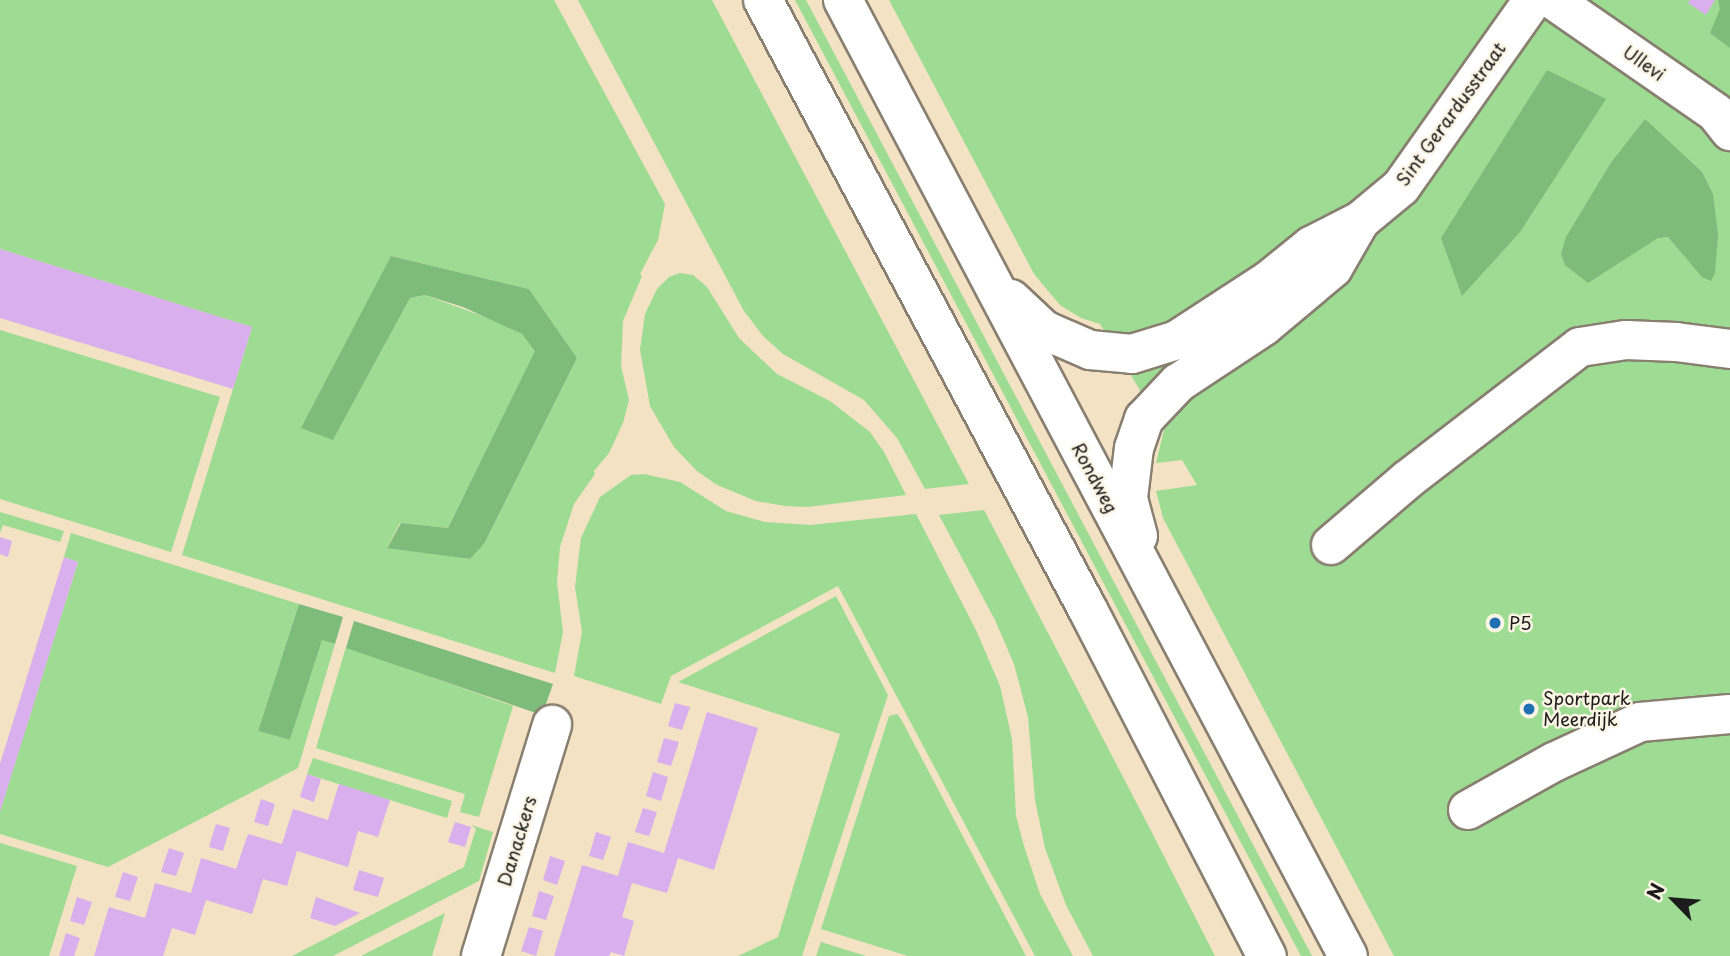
<!DOCTYPE html>
<html>
<head>
<meta charset="utf-8">
<style>
  body { margin:0 }
  #map { position:relative; width:1730px; height:956px; overflow:hidden; background:#f3e2c4; font-family:"Playpen Sans",sans-serif }
  div>[style] { position:absolute }
  [style*='--x'] { left:calc(var(--x)*1px); top:calc(var(--y)*1px); width:calc(var(--w)*1px); rotate:calc(var(--a)*1deg) }
  .green>* { inset:0; background:#9ddc92 }
  .forest>* { inset:0; background:#7ebc7c }
  .building>* { inset:0; background:#daafed }
  .roads { filter:drop-shadow(2px 0 #887f70) drop-shadow(-2px 0 #887f70) drop-shadow(0 2px #887f70) drop-shadow(0 -2px #887f70) }
  .minor>* { height:38px; margin:-19px; padding:0 19px; transform-origin:19px; border-radius:19px; background:#fff }
  .major>* { height:38px; margin:-19px; padding:0 19px; transform-origin:19px; border-radius:19px; background:#fff }
  .dots>* { width:19px; height:19px; translate:-50% -50%; box-sizing:border-box; border:4px solid #fcf5e5; border-radius:50% }
  span { translate:-50% -50%; white-space:nowrap; text-align:center; line-height:1.15; -webkit-text-stroke:5px #fcf5e5; paint-order:stroke }
  .street-label { font-size:18px; color:#1c1c1c }
  .poi-label { font-size:18px; color:#1c1c1c }
  .left { translate:0 -50%; text-align:left }
  .north { position:absolute; left:1639px; top:865px; width:70px; height:70px; -webkit-text-stroke:5px #fcf5e5; paint-order:stroke; rotate:295deg; font-size:19px; font-weight:700; line-height:28px; text-align:center; color:#1c1c1c }
  .north::after { content:''; display:block; margin:auto; width:24px; height:32px; background:#1c1c1c; clip-path:polygon(50% 0,100% 100%,50% 72%,0 100%) }
</style>
</head>
<body>
<div id="map">
  <div class="green">
    <i style="clip-path:polygon(evenodd,0 0,554px 0,665px 204px,658px 240px,640px 274px,642px 276px,623px 321px,621px 366px,629px 400px,623px 423px,609px 453px,594px 471px,595px 474px,574px 504px,560px 547px,557px 582px,563px 632px,555px 673px,182px 555px,252px 327px,0 249px,0 0,391px 256px,529px 289px,577px 358px,484px 544px,470px 559px,387px 547px,400px 523px,448px 528px,536px 351px,522px 334px,496px 321px,425px 295px,410px 298px,333px 440px,391px 256px)"></i>
    <i style="clip-path:polygon(578px 0,712px 0,969px 484px,925px 489px,897px 438px,864px 400px,783px 354px,763px 336px,744px 311px)"></i>
    <i style="clip-path:polygon(795px 0,806px 0,1312px 956px,1301px 956px)"></i>
    <i style="clip-path:polygon(889px 0,1730px 0,1730px 956px,1394px 956px,1163px 518px,1156px 491px,1197px 485px,1182px 460px,1156px 463px,1164px 430px,1100px 324px,1081px 318px,1060px 305px,1034px 274px)"></i>
    <i style="clip-path:polygon(680px 273px,693px 275px,707px 287px,739px 338px,777px 374px,830px 401px,870px 432px,884px 452px,906px 495px,807px 507px,785px 506px,756px 501px,717px 485px,697px 471px,674px 447px,650px 406px,640px 350px,645px 314px,657px 289px,669px 277px)"></i>
    <i style="clip-path:polygon(0 330px,220px 397px,171px 552px,0 499px)"></i>
    <i style="clip-path:polygon(644px 474px,680px 482px,726px 511px,765px 522px,810px 525px,916px 514px,976px 630px,1000px 686px,1012px 739px,1016px 816px,1024px 846px,1040px 894px,1073px 956px,1035px 956px,838px 586px,671px 676px,661px 704px,574px 676px,582px 632px,575px 587px,581px 538px,600px 497px,631px 475px)"></i>
    <i style="clip-path:polygon(984px 510px,1148px 825px,1215px 956px,1093px 956px,1066px 905px,1045px 848px,1035px 800px,1028px 717px,1014px 664px,995px 620px,939px 515px)"></i>
    <i style="clip-path:polygon(0 512px,64px 531px,60px 542px,3px 525px,0 533px)"></i>
    <i style="clip-path:polygon(71px 533px,299px 604px,258px 731px,290px 740px,322px 639px,335px 644px,298px 768px,108px 867px,0 834px,0 811px,78px 562px,64px 557px)"></i>
    <i style="clip-path:polygon(836px 596px,888px 695px,802px 956px,738px 956px,778px 937px,840px 734px,678px 682px)"></i>
    <i style="clip-path:polygon(346px 647px,513px 706px,479px 817px,460px 812px,465px 794px,316px 748px)"></i>
    <i style="clip-path:polygon(897px 714px,901px 719px,1026px 956px,908px 956px,821px 929px,889px 716px)"></i>
    <i style="clip-path:polygon(313px 758px,452px 801px,447px 818px,307px 774px)"></i>
    <i style="clip-path:polygon(471px 825px,493px 832px,479px 881px,333px 956px,292px 956px,464px 867px,476px 829px)"></i>
    <i style="clip-path:polygon(0 843px,77px 866px,49px 956px,0 956px)"></i>
    <i style="clip-path:polygon(445px 913px,432px 956px,361px 956px)"></i>
    <i style="clip-path:polygon(821px 942px,866px 956px,816px 956px)"></i>
  </div>
  <div class="forest">
    <i style="clip-path:polygon(1718px 0,1730px 0,1730px 48px,1710px 33px,1720px 9px)"></i>
    <i style="clip-path:polygon(1547px 70px,1606px 99px,1520px 232px,1462px 296px,1441px 238px)"></i>
    <i style="clip-path:polygon(1645px 119px,1702px 172px,1713px 194px,1718px 235px,1715px 273px,1711px 281px,1702px 277px,1668px 237px,1658px 238px,1588px 283px,1565px 265px,1561px 254px,1566px 237px,1610px 164px)"></i>
    <i style="clip-path:polygon(391px 256px,529px 289px,577px 358px,484px 544px,470px 559px,387px 548px,401px 523px,448px 528px,535px 351px,522px 334px,463px 307px,425px 295px,410px 298px,333px 440px,301px 428px)"></i>
    <i style="clip-path:polygon(299px 604px,343px 617px,335px 644px,322px 640px,290px 740px,258px 731px)"></i>
    <i style="clip-path:polygon(354px 621px,553px 684px,542px 715px,346px 648px)"></i>
  </div>
  <div class="building">
    <i style="clip-path:polygon(1690px 0,1715px 0,1706px 15px,1688px 3px)"></i>
    <i style="clip-path:polygon(0 249px,252px 327px,233px 389px,0 318px)"></i>
    <i style="clip-path:polygon(0 537px,12px 541px,8px 557px,0 554px)"></i>
    <i style="clip-path:polygon(64px 557px,78px 562px,0 812px,0 764px)"></i>
    <i style="clip-path:polygon(675px 703px,690px 707px,682px 730px,668px 726px)"></i>
    <i style="clip-path:polygon(707px 712px,758px 728px,714px 870px,678px 858px,667px 893px,632px 883px,622px 917px,634px 921px,624px 956px,611px 952px,609px 956px,554px 956px,582px 865px,618px 876px,628px 842px,664px 853px)"></i>
    <i style="clip-path:polygon(664px 738px,679px 742px,671px 766px,657px 762px)"></i>
    <i style="clip-path:polygon(653px 772px,668px 777px,661px 801px,646px 796px)"></i>
    <i style="clip-path:polygon(307px 774px,321px 779px,314px 802px,300px 797px)"></i>
    <i style="clip-path:polygon(339px 784px,390px 800px,378px 837px,358px 831px,348px 867px,297px 851px,287px 886px,263px 879px,252px 914px,206px 900px,195px 935px,172px 928px,163px 956px,94px 956px,109px 907px,145px 918px,155px 883px,191px 893px,201px 858px,236px 869px,248px 834px,282px 844px,293px 809px,328px 820px)"></i>
    <i style="clip-path:polygon(261px 799px,275px 804px,268px 826px,254px 822px)"></i>
    <i style="clip-path:polygon(643px 808px,657px 812px,649px 836px,635px 832px)"></i>
    <i style="clip-path:polygon(455px 822px,471px 827px,465px 847px,448px 842px)"></i>
    <i style="clip-path:polygon(216px 824px,230px 828px,223px 851px,209px 847px)"></i>
    <i style="clip-path:polygon(596px 832px,611px 837px,603px 860px,589px 856px)"></i>
    <i style="clip-path:polygon(169px 848px,184px 853px,176px 876px,161px 872px)"></i>
    <i style="clip-path:polygon(550px 856px,565px 861px,557px 885px,543px 880px)"></i>
    <i style="clip-path:polygon(359px 870px,384px 878px,378px 897px,353px 890px)"></i>
    <i style="clip-path:polygon(123px 872px,138px 877px,130px 901px,115px 897px)"></i>
    <i style="clip-path:polygon(539px 891px,554px 896px,546px 920px,532px 916px)"></i>
    <i style="clip-path:polygon(77px 897px,92px 902px,84px 925px,70px 921px)"></i>
    <i style="clip-path:polygon(316px 897px,360px 913px,335px 926px,310px 918px)"></i>
    <i style="clip-path:polygon(529px 927px,543px 931px,536px 956px,521px 951px)"></i>
    <i style="clip-path:polygon(66px 933px,80px 938px,74px 956px,59px 956px)"></i>
  </div>
  <div class="roads">
    <div class="minor">
      <i style="--x:1553;--y:0;--w:198;--a:34.7"></i>
      <i style="--x:1716;--y:113;--w:23;--a:52"></i>
      <i style="--x:1360;--y:221;--w:53;--a:-39.7"></i>
      <i style="--x:1401;--y:187;--w:229;--a:-54.8"></i>
      <i style="--x:1331;--y:545;--w:100;--a:-40.5"></i>
      <i style="--x:1407;--y:480;--w:218;--a:-37.6"></i>
      <i style="--x:1580;--y:347;--w:47;--a:-8.7"></i>
      <i style="--x:1626;--y:340;--w:50;--a:2.3"></i>
      <i style="--x:1676;--y:342;--w:54;--a:7.4"></i>
      <i style="--x:1468;--y:810;--w:98;--a:-29.2"></i>
      <i style="--x:1554;--y:762;--w:95;--a:-24.9"></i>
      <i style="--x:1640;--y:722;--w:90;--a:-5.1"></i>
      <i style="--x:481;--y:956;--w:242;--a:-72.9"></i>
    </div>
    <div class="major">
      <i style="--x:763;--y:0;--w:689;--a:61.95"></i>
      <i style="--x:1087;--y:608;--w:392;--a:62.7"></i>
      <i style="--x:843;--y:0;--w:1081;--a:62.16"></i>
      <i style="--x:1011;--y:299;--w:45;--a:43.2"></i>
      <i style="--x:1044;--y:330;--w:50;--a:23.5"></i>
      <i style="--x:1090;--y:350;--w:42;--a:5.4"></i>
      <i style="--x:1132;--y:354;--w:47;--a:-17.3"></i>
      <i style="--x:1177;--y:340;--w:110;--a:-33.1"></i>
      <i style="--x:1269;--y:280;--w:54;--a:-39"></i>
      <i style="--x:1311;--y:246;--w:55;--a:-27"></i>
      <i style="--x:1138;--y:536;--w:39;--a:-105"></i>
      <i style="--x:1128;--y:498;--w:50;--a:-83.2"></i>
      <i style="--x:1134;--y:448;--w:31;--a:-71"></i>
      <i style="--x:1144;--y:419;--w:50;--a:-46.6"></i>
      <i style="--x:1178;--y:383;--w:103;--a:-33.5"></i>
      <i style="--x:1264;--y:326;--w:90;--a:-40"></i>
      <i style="--x:1333;--y:268;--w:54;--a:-60.1"></i>
    </div>
  </div>
  <div class="dots">
    <i style="left:1495px;top:623px;background:#1f6fb2"></i>
    <i style="left:1529px;top:709px;background:#1f6fb2"></i>
  </div>
  <div class="street-label">
    <span style="left:1644px;top:63px;rotate:35deg">Ullevi</span>
    <span style="left:1451px;top:114px;rotate:-54deg">Sint Gerardusstraat</span>
    <span style="left:1095px;top:478px;rotate:62deg">Rondweg</span>
    <span style="left:517px;top:841px;rotate:-73deg">Danackers</span>
  </div>
  <div class="poi-label">
    <span class="left" style="left:1509px;top:623px">P5</span>
    <span class="left" style="left:1543px;top:709px">Sportpark<br>Meerdijk</span>
  </div>
  <div class="north">N</div>
</div>
</body>
</html>
